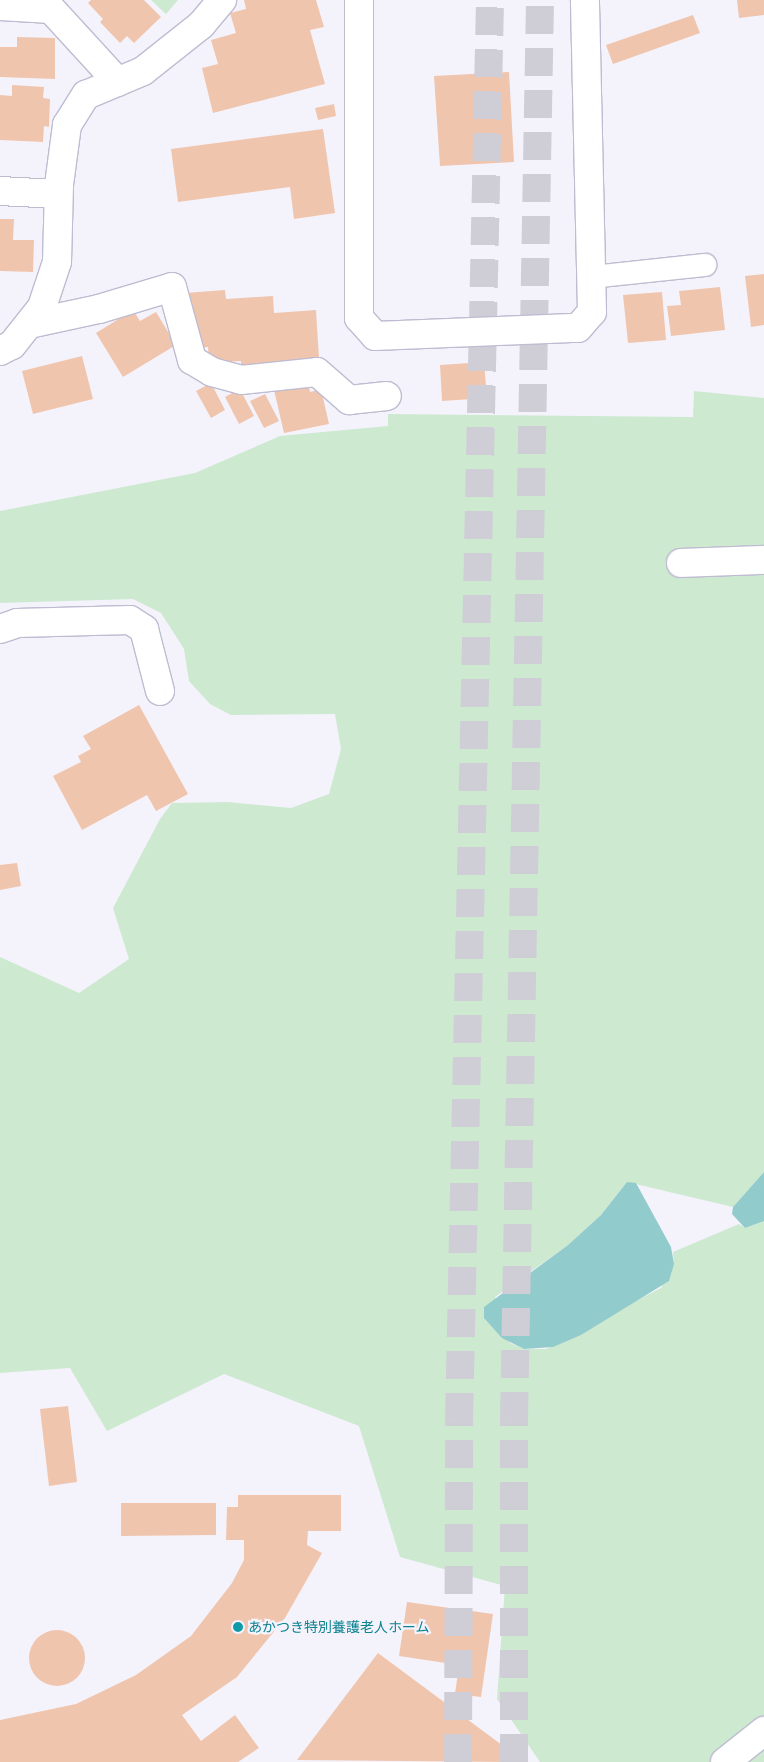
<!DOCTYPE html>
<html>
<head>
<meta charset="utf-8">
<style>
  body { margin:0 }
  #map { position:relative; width:764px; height:1762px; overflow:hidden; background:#f4f3fc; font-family:Merriweather,"Noto Sans JP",serif }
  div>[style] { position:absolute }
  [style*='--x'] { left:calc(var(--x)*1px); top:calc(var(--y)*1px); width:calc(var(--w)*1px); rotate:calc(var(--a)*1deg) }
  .green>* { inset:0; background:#cde9d0 }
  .water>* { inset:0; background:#92cbcb }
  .building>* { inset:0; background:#f0c5ae }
  .round { border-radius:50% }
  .highway-tunnel>* { height:28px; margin-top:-14px; transform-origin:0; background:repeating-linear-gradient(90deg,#cfced7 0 28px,transparent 0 42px) }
  .roads { filter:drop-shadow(1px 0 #bebcd1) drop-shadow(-1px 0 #bebcd1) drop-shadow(0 1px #bebcd1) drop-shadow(0 -1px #bebcd1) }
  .lane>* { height:22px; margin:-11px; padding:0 11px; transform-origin:11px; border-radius:11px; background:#fff }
  .street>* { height:28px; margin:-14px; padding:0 14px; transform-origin:14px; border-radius:14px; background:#fff }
  .dots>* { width:14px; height:14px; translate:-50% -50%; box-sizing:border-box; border:2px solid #f4f3fc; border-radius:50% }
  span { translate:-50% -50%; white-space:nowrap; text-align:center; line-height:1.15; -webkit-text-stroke:4.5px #f4f3fc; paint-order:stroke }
  .culture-label { font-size:14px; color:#0d838f }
  .left { translate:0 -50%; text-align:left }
</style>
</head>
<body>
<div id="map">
  <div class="green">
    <i style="clip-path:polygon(151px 0,178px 0,166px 14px)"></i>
    <i style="clip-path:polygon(694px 391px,764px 398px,764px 1172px,733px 1207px,627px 1182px,601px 1215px,568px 1245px,495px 1297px,510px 1343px,524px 1349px,546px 1349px,581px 1335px,622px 1308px,661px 1288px,674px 1264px,673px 1252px,739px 1224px,745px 1228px,764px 1221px,764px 1762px,540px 1762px,497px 1699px,505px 1586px,400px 1557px,359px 1426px,224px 1374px,107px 1431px,70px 1368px,0 1373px,0 957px,79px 993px,129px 959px,113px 908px,160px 819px,172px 803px,228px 802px,291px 808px,329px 794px,341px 749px,335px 714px,231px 715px,210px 704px,189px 681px,184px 649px,161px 613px,133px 599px,0 603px,0 511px,195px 473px,280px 436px,388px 426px,388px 414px,693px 417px)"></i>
  </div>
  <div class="water">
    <i style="clip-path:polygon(764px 1172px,764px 1221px,745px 1228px,732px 1214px,733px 1207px)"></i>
    <i style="clip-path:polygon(627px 1182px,636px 1183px,671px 1247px,674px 1264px,669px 1281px,581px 1335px,553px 1347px,524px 1349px,502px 1338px,484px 1318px,484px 1307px,568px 1245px,601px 1215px)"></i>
  </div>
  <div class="building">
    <i style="clip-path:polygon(91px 0,144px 0,161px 17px,134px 43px,127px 36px,120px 43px,100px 22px,103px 19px,88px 3px)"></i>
    <i style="clip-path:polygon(244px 0,316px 0,324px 27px,310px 30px,325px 84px,213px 113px,202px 68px,218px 64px,211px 40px,236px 33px,230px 13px,246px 9px)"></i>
    <i style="clip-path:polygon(737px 0,764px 0,764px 15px,739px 18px)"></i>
    <i style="clip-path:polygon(693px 15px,700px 33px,613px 64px,606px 45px)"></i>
    <i style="clip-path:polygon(17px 37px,55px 38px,55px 79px,0 77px,0 47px,17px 47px)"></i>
    <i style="clip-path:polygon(509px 72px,514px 162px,440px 166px,434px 76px)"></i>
    <i style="clip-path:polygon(12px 85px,44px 87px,43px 98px,50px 99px,49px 127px,44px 126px,43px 142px,0 140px,0 95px,12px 96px)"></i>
    <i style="clip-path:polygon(334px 104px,336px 116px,318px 120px,315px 108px)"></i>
    <i style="clip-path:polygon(323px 129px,335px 213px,294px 219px,290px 187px,178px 202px,171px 149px)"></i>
    <i style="clip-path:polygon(0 219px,14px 219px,13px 240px,34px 240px,33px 272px,0 271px)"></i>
    <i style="clip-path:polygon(764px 274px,764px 325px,751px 327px,745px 276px)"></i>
    <i style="clip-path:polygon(720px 287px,725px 330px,671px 336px,667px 306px,681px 305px,679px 291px)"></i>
    <i style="clip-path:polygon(225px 290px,226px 299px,273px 296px,274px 313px,316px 310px,319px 358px,270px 362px,270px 370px,241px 366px,241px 361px,209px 363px,208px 347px,196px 348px,185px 293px)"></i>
    <i style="clip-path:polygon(662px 292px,666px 340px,628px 343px,623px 295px)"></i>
    <i style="clip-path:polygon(133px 310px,140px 321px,156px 312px,176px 345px,123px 377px,96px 333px)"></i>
    <i style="clip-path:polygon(82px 356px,93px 399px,33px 414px,22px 371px)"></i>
    <i style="clip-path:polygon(484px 362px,487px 398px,442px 401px,440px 365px)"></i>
    <i style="clip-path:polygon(308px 382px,310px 392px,321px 389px,329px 424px,284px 433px,274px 390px)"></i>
    <i style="clip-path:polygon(211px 383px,225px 410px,211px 418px,196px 391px)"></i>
    <i style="clip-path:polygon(240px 389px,254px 416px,239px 424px,225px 397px)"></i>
    <i style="clip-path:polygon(265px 394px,279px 421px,264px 428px,250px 401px)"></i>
    <i style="clip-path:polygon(139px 705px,188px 794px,156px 811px,147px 795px,82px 830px,53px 776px,81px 762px,78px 756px,91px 749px,83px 736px)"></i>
    <i style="clip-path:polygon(17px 863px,21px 886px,0 890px,0 865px)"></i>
    <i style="clip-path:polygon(68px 1406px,77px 1482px,49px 1486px,40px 1409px)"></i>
    <i style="clip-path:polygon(238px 1495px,341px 1495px,341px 1531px,308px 1531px,307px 1545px,322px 1553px,285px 1618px,237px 1677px,182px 1715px,201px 1741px,235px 1715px,259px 1748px,238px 1762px,0 1762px,0 1720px,76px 1704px,136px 1675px,191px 1636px,232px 1583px,244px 1560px,244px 1540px,226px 1540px,227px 1507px,238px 1507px)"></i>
    <i style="clip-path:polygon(121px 1503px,216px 1503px,216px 1535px,121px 1536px)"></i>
    <i style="clip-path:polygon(407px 1602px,493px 1614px,481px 1697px,455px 1694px,459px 1665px,399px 1656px)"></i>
    <i class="round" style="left:29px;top:1630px;width:56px;height:56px"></i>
    <i style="clip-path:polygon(378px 1653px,514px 1754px,508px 1762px,297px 1760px)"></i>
  </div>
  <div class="highway-tunnel">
    <i style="--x:458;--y:1762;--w:341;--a:-89.8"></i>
    <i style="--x:459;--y:1421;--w:1421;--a:-88.75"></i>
    <i style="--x:514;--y:1762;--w:342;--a:-90"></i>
    <i style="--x:514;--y:1420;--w:1420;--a:-88.95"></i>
  </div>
  <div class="roads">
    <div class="lane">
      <i style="--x:592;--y:277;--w:114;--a:-6.1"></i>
    </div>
    <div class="street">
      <i style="--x:359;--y:0;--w:318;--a:90"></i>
      <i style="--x:359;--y:318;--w:24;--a:48"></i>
      <i style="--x:375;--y:336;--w:203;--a:-2.3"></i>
      <i style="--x:578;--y:328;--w:21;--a:-49"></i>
      <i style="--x:592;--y:312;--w:312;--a:-91.3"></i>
      <i style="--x:0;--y:6;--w:51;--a:3.4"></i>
      <i style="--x:51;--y:9;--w:99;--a:47.5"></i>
      <i style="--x:0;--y:191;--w:58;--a:3"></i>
      <i style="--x:29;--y:324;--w:72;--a:-12.1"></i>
      <i style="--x:99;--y:309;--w:76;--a:-16.8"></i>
      <i style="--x:172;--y:287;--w:76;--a:74.7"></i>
      <i style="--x:192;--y:360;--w:23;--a:31"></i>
      <i style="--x:212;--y:372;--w:30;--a:15"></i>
      <i style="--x:241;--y:380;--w:76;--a:-6"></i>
      <i style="--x:317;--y:372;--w:43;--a:41.2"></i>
      <i style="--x:349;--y:400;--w:38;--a:-6"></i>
      <i style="--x:0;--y:351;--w:13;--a:-27"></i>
      <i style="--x:12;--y:345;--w:48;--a:-51.7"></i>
      <i style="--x:42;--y:307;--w:47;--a:-71.6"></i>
      <i style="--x:57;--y:262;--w:77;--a:-88.5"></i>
      <i style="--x:59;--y:185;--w:61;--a:-82.4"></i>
      <i style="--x:67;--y:125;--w:36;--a:-58"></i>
      <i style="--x:86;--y:95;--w:62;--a:-22.8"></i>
      <i style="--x:143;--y:71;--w:74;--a:-38.4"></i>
      <i style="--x:201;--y:25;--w:33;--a:-50"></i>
      <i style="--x:681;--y:563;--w:83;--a:-2.1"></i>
      <i style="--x:0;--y:629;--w:18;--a:-19"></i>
      <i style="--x:17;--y:623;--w:113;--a:-1.5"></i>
      <i style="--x:130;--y:620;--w:17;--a:33"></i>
      <i style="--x:144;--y:629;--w:64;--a:75.5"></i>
      <i style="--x:725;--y:1762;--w:50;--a:-38.5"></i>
    </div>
  </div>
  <div class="dots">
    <i style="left:238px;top:1627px;background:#0f9aa8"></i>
  </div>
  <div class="culture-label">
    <span class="left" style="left:248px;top:1627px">あかつき特別養護老人ホーム</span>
  </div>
</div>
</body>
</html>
